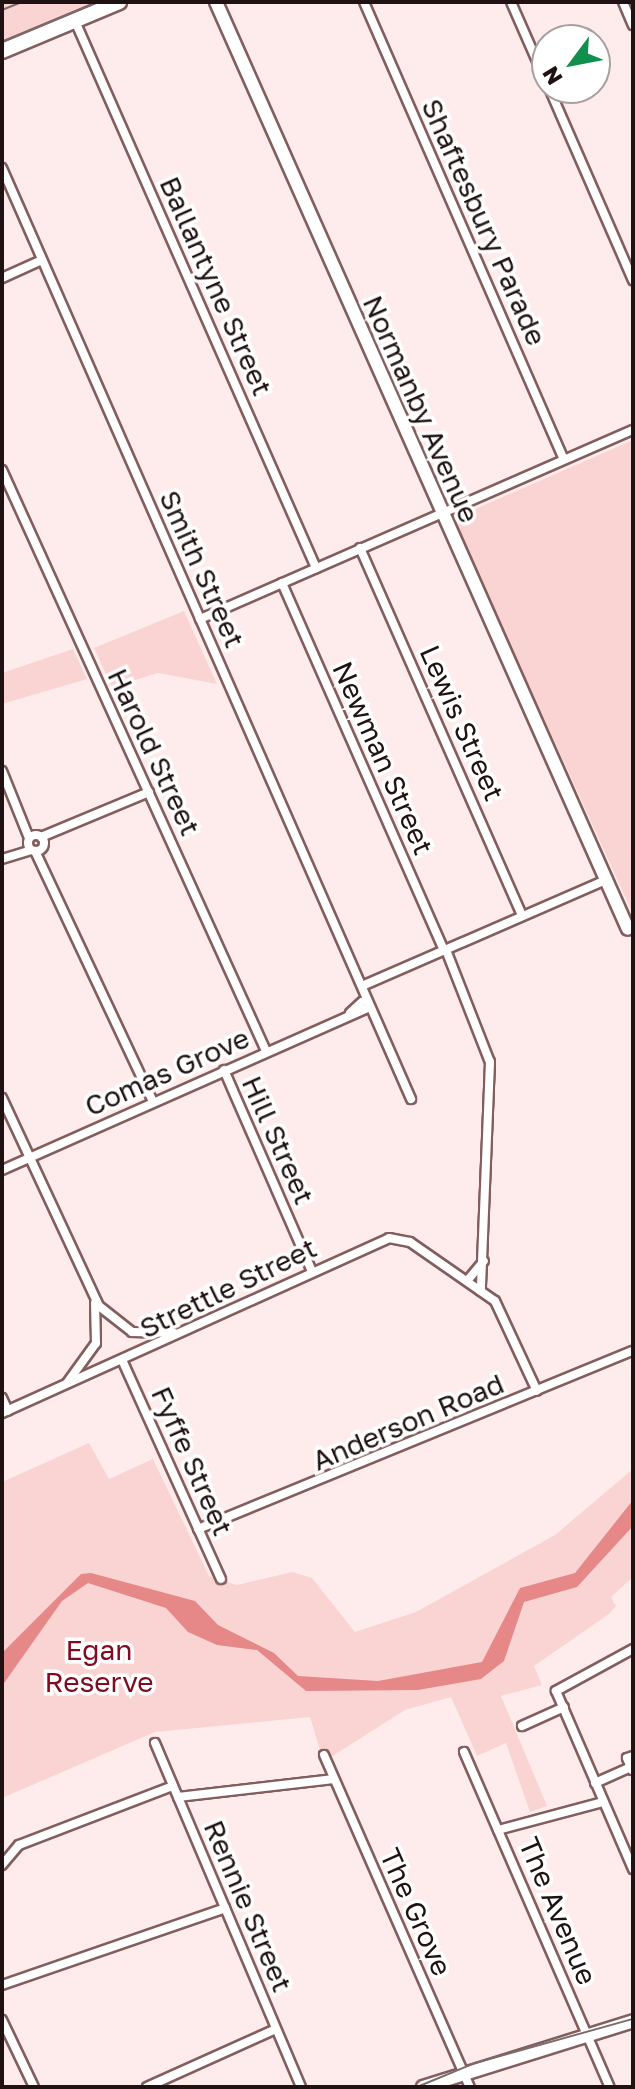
<!DOCTYPE html>
<html>
<head>
<meta charset="utf-8">
<style>
  body { margin:0 }
  #map { position:relative; width:635px; height:2089px; overflow:hidden; background:#feecec; font-family:"Golos Text",sans-serif }
  div>[style] { position:absolute }
  [style*='--x'] { left:calc(var(--x)*1px); top:calc(var(--y)*1px); width:calc(var(--w)*1px); rotate:calc(var(--a)*1deg) }
  .green>* { inset:0; background:#fad4d3 }
  .water>* { inset:0; background:#e68788 }
  .roads { filter:drop-shadow(2px 0 #835e5e) drop-shadow(-2px 0 #835e5e) drop-shadow(0 2px #835e5e) drop-shadow(0 -2px #835e5e) }
  .street>* { height:8px; margin:-4px; padding:0 4px; transform-origin:4px; border-radius:4px; background:#fff }
  .street>.ring { margin:-4px; padding:0; box-sizing:content-box; background:none; border:8px solid #fff; border-radius:50% }
  .secondary>* { height:12px; margin:-6px; padding:0 6px; transform-origin:6px; border-radius:6px; background:#fff }
  .primary>* { height:12px; margin:-6px; padding:0 6px; transform-origin:6px; border-radius:6px; background:#fff }
  .highway>* { height:14px; margin:-7px; padding:0 7px; transform-origin:7px; border-radius:7px; background:#fff }
  .tram>* { height:2px; margin:-1px; padding:0 1px; transform-origin:1px; border-radius:1px; background:#7b6b6b }
  span { translate:-50% -50%; white-space:nowrap; text-align:center; line-height:1.15; -webkit-text-stroke:7px #fff; paint-order:stroke }
  .street-label { font-size:28px; color:#201212 }
  .park-label { font-size:28px; color:#810c22 }
  .frame { position:absolute; inset:0; border:4px solid #201212; pointer-events:none }
  .north { position:absolute; left:531px; top:24px; width:80px; height:80px; box-sizing:border-box; background:#fff; border:2px solid #a6a0a0; border-radius:50%; rotate:238deg; font-size:22px; font-weight:700; line-height:32px; text-align:center; color:#201212 }
  .north::after { content:''; display:block; margin:auto; width:28px; height:36px; background:#11904d; clip-path:polygon(50% 0,100% 100%,50% 72%,0 100%) }
</style>
</head>
<body>
<div id="map">
  <div class="green">
    <i style="clip-path:polygon(3px 2px,94px 2px,2px 41px)"></i>
    <i style="clip-path:polygon(633px 440px,633px 914px,457px 527px,464px 514px)"></i>
    <i style="clip-path:polygon(184px 611px,217px 684px,158px 673px,112px 687px,94px 648px)"></i>
    <i style="clip-path:polygon(73px 649px,87px 679px,2px 704px,2px 673px)"></i>
    <i style="clip-path:polygon(89px 1443px,109px 1479px,153px 1459px,209px 1576px,237px 1585px,292px 1572px,312px 1578px,355px 1632px,416px 1612px,555px 1535px,633px 1469px,633px 1577px,611px 1597px,616px 1606px,609px 1614px,534px 1666px,542px 1685px,501px 1696px,547px 1806px,530px 1812px,506px 1743px,477px 1756px,451px 1697px,405px 1710px,331px 1757px,320px 1750px,310px 1717px,155px 1732px,2px 1798px,2px 1482px)"></i>
  </div>
  <div class="water">
    <i style="clip-path:polygon(633px 1500px,633px 1526px,577px 1587px,524px 1602px,504px 1661px,481px 1679px,418px 1690px,306px 1691px,257px 1650px,217px 1645px,188px 1632px,166px 1608px,88px 1583px,62px 1601px,2px 1686px,2px 1653px,81px 1574px,91px 1573px,195px 1601px,218px 1625px,274px 1653px,298px 1676px,378px 1681px,482px 1662px,520px 1588px,575px 1573px)"></i>
  </div>
  <div class="roads">
    <div class="street">
      <i style="--x:364;--y:2;--w:499;--a:66.4"></i>
      <i style="--x:511;--y:2;--w:90;--a:66.3"></i>
      <i style="--x:623;--y:2;--w:25;--a:67"></i>
      <i style="--x:75;--y:21;--w:598;--a:66.22"></i>
      <i style="--x:549;--y:88;--w:210;--a:66.4"></i>
      <i style="--x:2;--y:168;--w:1017;--a:66.28"></i>
      <i style="--x:2;--y:278;--w:44;--a:-24.2"></i>
      <i style="--x:2;--y:470;--w:638;--a:65.56"></i>
      <i style="--x:360;--y:548;--w:402;--a:66.2"></i>
      <i style="--x:282;--y:583;--w:402;--a:66.2"></i>
      <i style="--x:200;--y:619;--w:472;--a:-23.6"></i>
      <i style="--x:2;--y:771;--w:72;--a:68.1"></i>
      <i class="ring" style="left:28px;top:835px;width:8px;height:8px"></i>
      <i style="--x:41;--y:837;--w:117;--a:-22.6"></i>
      <i style="--x:35;--y:851;--w:277;--a:64.8"></i>
      <i style="--x:2;--y:859;--w:30;--a:-17"></i>
      <i style="--x:446;--y:950;--w:120;--a:68.6"></i>
      <i style="--x:490;--y:1062;--w:229;--a:92.3"></i>
      <i style="--x:362;--y:986;--w:268;--a:-23.5"></i>
      <i style="--x:350;--y:1013;--w:16;--a:-43"></i>
      <i style="--x:224;--y:1070;--w:219;--a:66.4"></i>
      <i style="--x:2;--y:1098;--w:230;--a:65"></i>
      <i style="--x:99;--y:1306;--w:42;--a:38.2"></i>
      <i style="--x:132;--y:1332;--w:42;--a:1.4"></i>
      <i style="--x:2;--y:1170;--w:402;--a:-23.9"></i>
      <i style="--x:467;--y:1281;--w:26;--a:-50"></i>
      <i style="--x:123;--y:1362;--w:238;--a:65.7"></i>
      <i style="--x:67;--y:1383;--w:49;--a:-54.1"></i>
      <i style="--x:96;--y:1343;--w:40;--a:-91.4"></i>
      <i style="--x:2;--y:1398;--w:14;--a:65"></i>
      <i style="--x:2;--y:1413;--w:425;--a:-24.3"></i>
      <i style="--x:389;--y:1238;--w:21;--a:11"></i>
      <i style="--x:410;--y:1242;--w:103;--a:34.8"></i>
      <i style="--x:495;--y:1301;--w:99;--a:65"></i>
      <i style="--x:198;--y:1529;--w:470;--a:-22.3"></i>
      <i style="--x:633;--y:1649;--w:88;--a:151.4"></i>
      <i style="--x:556;--y:1691;--w:194;--a:66.6"></i>
      <i style="--x:522;--y:1726;--w:46;--a:-24.3"></i>
      <i style="--x:155;--y:1743;--w:374;--a:67"></i>
      <i style="--x:464;--y:1752;--w:365;--a:66.5"></i>
      <i style="--x:324;--y:1755;--w:363;--a:66.3"></i>
      <i style="--x:632;--y:1770;--w:13;--a:-113"></i>
      <i style="--x:627;--y:1758;--w:6;--a:-18"></i>
      <i style="--x:595;--y:1783;--w:39;--a:-24"></i>
      <i style="--x:178;--y:1797;--w:157;--a:-6.6"></i>
      <i style="--x:498;--y:1830;--w:109;--a:-14.9"></i>
      <i style="--x:2;--y:1865;--w:26;--a:-50"></i>
      <i style="--x:19;--y:1845;--w:165;--a:-21"></i>
      <i style="--x:2;--y:1985;--w:236;--a:-19"></i>
      <i style="--x:2;--y:2020;--w:74;--a:64.5"></i>
      <i style="--x:147;--y:2087;--w:141;--a:-24.2"></i>
    </div>
    <div class="secondary">
      <i style="--x:216;--y:2;--w:1014;--a:66.04"></i>
    </div>
    <div class="primary">
      <i style="--x:423;--y:2087;--w:220;--a:-17.4"></i>
    </div>
    <div class="highway">
      <i style="--x:2;--y:51;--w:127;--a:-22.7"></i>
    </div>
  </div>
  <div class="tram">
    <i style="--x:2;--y:10;--w:22;--a:-22"></i>
    <i style="--x:2;--y:42;--w:104;--a:-22.6"></i>
    <i style="--x:417;--y:2087;--w:63;--a:-22.5"></i>
    <i style="--x:475;--y:2063;--w:164;--a:-15.6"></i>
  </div>
  <div class="street-label">
    <span style="left:484px;top:222px;rotate:66deg">Shaftesbury Parade</span>
    <span style="left:216px;top:286px;rotate:66deg">Ballantyne Street</span>
    <span style="left:421px;top:409px;rotate:66deg">Normanby Avenue</span>
    <span style="left:202px;top:569px;rotate:66deg">Smith Street</span>
    <span style="left:462px;top:723px;rotate:66deg">Lewis Street</span>
    <span style="left:154px;top:752px;rotate:65deg">Harold Street</span>
    <span style="left:383px;top:758px;rotate:66deg">Newman Street</span>
    <span style="left:167px;top:1072px;rotate:-24deg">Comas Grove</span>
    <span style="left:278px;top:1140px;rotate:66deg">Hill Street</span>
    <span style="left:228px;top:1288px;rotate:-26deg">Strettle Street</span>
    <span style="left:408px;top:1422px;rotate:-23deg">Anderson Road</span>
    <span style="left:192px;top:1461px;rotate:66deg">Fyffe Street</span>
    <span style="left:248px;top:1906px;rotate:67deg">Rennie Street</span>
    <span style="left:558px;top:1911px;rotate:67deg">The Avenue</span>
    <span style="left:416px;top:1912px;rotate:66deg">The Grove</span>
  </div>
  <div class="park-label">
    <span style="left:99px;top:1666px">Egan<br>Reserve</span>
  </div>
  <div class="frame"></div>
  <div class="north">N</div>
</div>
</body>
</html>
